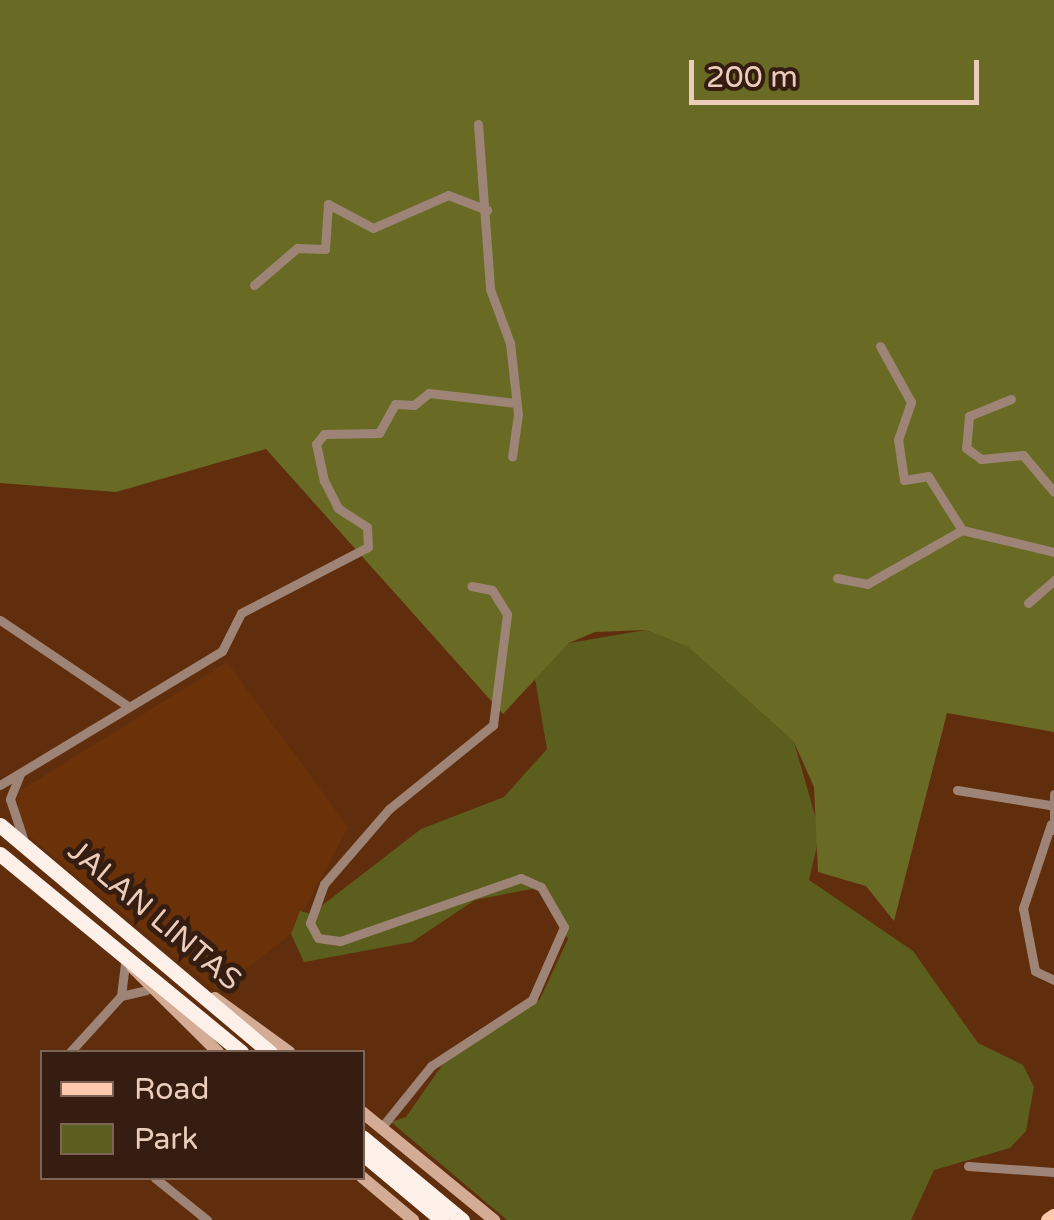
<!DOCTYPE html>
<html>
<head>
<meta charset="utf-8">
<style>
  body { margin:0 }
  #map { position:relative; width:1054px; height:1220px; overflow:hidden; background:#602e0c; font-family:"Varela Round",sans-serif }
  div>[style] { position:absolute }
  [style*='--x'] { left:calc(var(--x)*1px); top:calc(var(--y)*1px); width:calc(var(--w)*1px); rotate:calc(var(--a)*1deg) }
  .built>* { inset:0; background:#6b3209 }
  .green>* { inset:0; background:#5c5e1d }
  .forest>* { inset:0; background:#696b24 }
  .street>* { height:9px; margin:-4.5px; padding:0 4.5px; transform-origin:4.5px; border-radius:4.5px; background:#9e8476 }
  .secondary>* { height:12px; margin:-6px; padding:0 6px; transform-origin:6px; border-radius:6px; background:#d4ab94 }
  .primary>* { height:14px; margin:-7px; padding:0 7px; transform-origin:7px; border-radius:7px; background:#fdc8ab }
  .highway>* { height:15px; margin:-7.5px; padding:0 7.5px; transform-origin:7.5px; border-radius:7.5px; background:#fdf0e9 }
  span { translate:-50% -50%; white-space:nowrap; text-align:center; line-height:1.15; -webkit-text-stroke:10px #351e11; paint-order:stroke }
  .street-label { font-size:30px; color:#eccdbc }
  .legend { position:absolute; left:40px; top:1050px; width:325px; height:130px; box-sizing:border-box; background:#351e11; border:2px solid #7e6455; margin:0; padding:12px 18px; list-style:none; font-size:30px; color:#eccdbc }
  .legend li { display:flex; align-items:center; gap:20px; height:50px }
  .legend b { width:50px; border:2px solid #7e6455 }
  .scale { position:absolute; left:689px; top:60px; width:290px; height:45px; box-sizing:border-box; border:5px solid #eccdbc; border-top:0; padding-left:12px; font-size:30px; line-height:35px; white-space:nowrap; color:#eccdbc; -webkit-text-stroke:8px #351e11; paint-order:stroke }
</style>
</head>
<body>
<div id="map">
  <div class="built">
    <i style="clip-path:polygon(227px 662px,348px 827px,291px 934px,217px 991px,28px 835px,17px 814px,20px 791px)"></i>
  </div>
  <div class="green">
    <i style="clip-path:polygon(646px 630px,688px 647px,794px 742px,820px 833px,809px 880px,913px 951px,978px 1043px,1023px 1065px,1034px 1087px,1026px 1131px,1010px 1148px,934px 1170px,911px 1220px,507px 1220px,391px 1122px,406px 1117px,443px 1064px,540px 999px,568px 939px,537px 888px,475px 900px,412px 942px,304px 962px,291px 934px,300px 911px,311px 914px,421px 829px,504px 797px,547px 749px,535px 679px,569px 643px)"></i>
  </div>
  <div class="forest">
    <i style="clip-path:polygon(0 0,1054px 0,1054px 732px,947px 713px,894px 921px,866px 886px,818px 872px,814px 787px,794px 742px,688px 647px,646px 630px,595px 632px,569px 643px,503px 714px,266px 449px,116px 492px,0 483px)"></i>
  </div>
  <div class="street">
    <i style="--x:478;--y:124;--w:165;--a:85.8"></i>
    <i style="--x:490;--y:289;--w:58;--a:69.7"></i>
    <i style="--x:510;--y:343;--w:71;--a:83.6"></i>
    <i style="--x:518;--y:414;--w:43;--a:97.9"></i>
    <i style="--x:254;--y:285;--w:57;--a:-40.7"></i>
    <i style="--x:297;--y:248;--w:28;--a:2"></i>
    <i style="--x:325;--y:249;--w:45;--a:-86.2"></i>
    <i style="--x:328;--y:204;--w:51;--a:28.1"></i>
    <i style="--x:373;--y:228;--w:82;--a:-23.7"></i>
    <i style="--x:448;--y:195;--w:42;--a:21"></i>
    <i style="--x:880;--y:346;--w:64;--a:61"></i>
    <i style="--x:911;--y:402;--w:39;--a:109"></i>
    <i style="--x:898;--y:439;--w:41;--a:81.7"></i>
    <i style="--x:904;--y:480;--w:24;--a:-9"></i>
    <i style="--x:928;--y:476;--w:64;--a:57.8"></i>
    <i style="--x:1011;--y:399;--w:45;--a:158"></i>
    <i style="--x:969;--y:416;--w:32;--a:95"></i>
    <i style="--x:966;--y:448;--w:19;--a:36"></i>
    <i style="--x:981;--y:459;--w:42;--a:-5.4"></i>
    <i style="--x:1023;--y:455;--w:48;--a:50"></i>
    <i style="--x:837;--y:578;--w:31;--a:11"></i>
    <i style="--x:867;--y:584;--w:109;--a:-29.6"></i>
    <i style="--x:962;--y:530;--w:95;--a:13.4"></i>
    <i style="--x:1028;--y:603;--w:35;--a:-41"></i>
    <i style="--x:0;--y:620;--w:154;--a:33.9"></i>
    <i style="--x:20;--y:774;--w:27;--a:112"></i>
    <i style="--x:10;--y:799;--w:41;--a:71.6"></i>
    <i style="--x:0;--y:785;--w:259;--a:-31.1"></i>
    <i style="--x:222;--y:651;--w:42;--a:-63.4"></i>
    <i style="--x:241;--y:613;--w:143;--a:-27.5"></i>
    <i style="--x:368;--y:547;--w:20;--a:-93"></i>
    <i style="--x:367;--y:527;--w:35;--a:-147"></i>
    <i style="--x:338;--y:508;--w:30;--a:-117"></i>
    <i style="--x:324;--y:481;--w:38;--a:-102"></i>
    <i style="--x:316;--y:444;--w:13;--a:-51"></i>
    <i style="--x:324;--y:434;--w:55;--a:-1"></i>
    <i style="--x:379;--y:433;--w:33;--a:-61"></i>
    <i style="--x:395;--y:404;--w:19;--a:3"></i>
    <i style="--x:414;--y:405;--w:19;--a:-39"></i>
    <i style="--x:429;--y:393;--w:87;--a:6.6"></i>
    <i style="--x:957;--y:790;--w:94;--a:9.2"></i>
    <i style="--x:1051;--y:824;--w:89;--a:108.4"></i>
    <i style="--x:1023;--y:908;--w:64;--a:79.2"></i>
    <i style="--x:1035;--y:971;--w:21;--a:25"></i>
    <i style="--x:1054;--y:830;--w:36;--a:-90"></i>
    <i style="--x:121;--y:996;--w:39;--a:-83"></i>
    <i style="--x:70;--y:1052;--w:76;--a:-47.7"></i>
    <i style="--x:121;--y:996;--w:26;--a:-13"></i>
    <i style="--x:381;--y:1128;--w:80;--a:-51.1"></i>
    <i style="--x:431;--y:1066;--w:121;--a:-33.2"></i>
    <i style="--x:532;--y:1000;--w:80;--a:-66.3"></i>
    <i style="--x:564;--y:927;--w:46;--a:-119.9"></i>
    <i style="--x:541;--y:887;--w:22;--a:-156"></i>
    <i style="--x:521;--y:878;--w:192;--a:160.8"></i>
    <i style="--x:340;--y:941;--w:22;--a:-172"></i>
    <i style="--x:318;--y:938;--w:17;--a:-118"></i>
    <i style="--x:310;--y:923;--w:41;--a:-70.3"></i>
    <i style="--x:324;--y:884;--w:99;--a:-49.1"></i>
    <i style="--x:389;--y:809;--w:134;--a:-38.9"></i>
    <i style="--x:493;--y:725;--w:112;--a:-82.8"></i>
    <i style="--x:507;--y:614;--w:28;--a:-122"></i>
    <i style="--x:492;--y:590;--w:21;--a:-169"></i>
    <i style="--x:968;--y:1166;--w:86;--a:4"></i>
    <i style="--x:155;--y:1178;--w:67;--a:38.9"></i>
  </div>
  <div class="secondary">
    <i style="--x:132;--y:967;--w:121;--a:44.7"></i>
    <i style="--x:215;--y:998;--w:92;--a:36.1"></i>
    <i style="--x:362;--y:1112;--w:171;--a:39.3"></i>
    <i style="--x:362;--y:1177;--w:67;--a:40.1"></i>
  </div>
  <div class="primary">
    <i style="--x:1048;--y:1220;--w:7;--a:-34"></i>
  </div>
  <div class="highway">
    <i style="--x:0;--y:825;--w:353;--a:40.1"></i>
    <i style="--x:0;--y:854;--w:312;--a:39.4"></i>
    <i style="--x:362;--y:1137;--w:130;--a:39.7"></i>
    <i style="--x:362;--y:1153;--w:104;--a:39.9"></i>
  </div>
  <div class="street-label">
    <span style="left:154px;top:916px;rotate:40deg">JALAN LINTAS</span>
  </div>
  <ul class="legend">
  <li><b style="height:12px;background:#fdc8ab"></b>Road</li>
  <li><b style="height:28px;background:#5c5e1d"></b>Park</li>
  </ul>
  <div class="scale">200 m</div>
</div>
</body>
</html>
